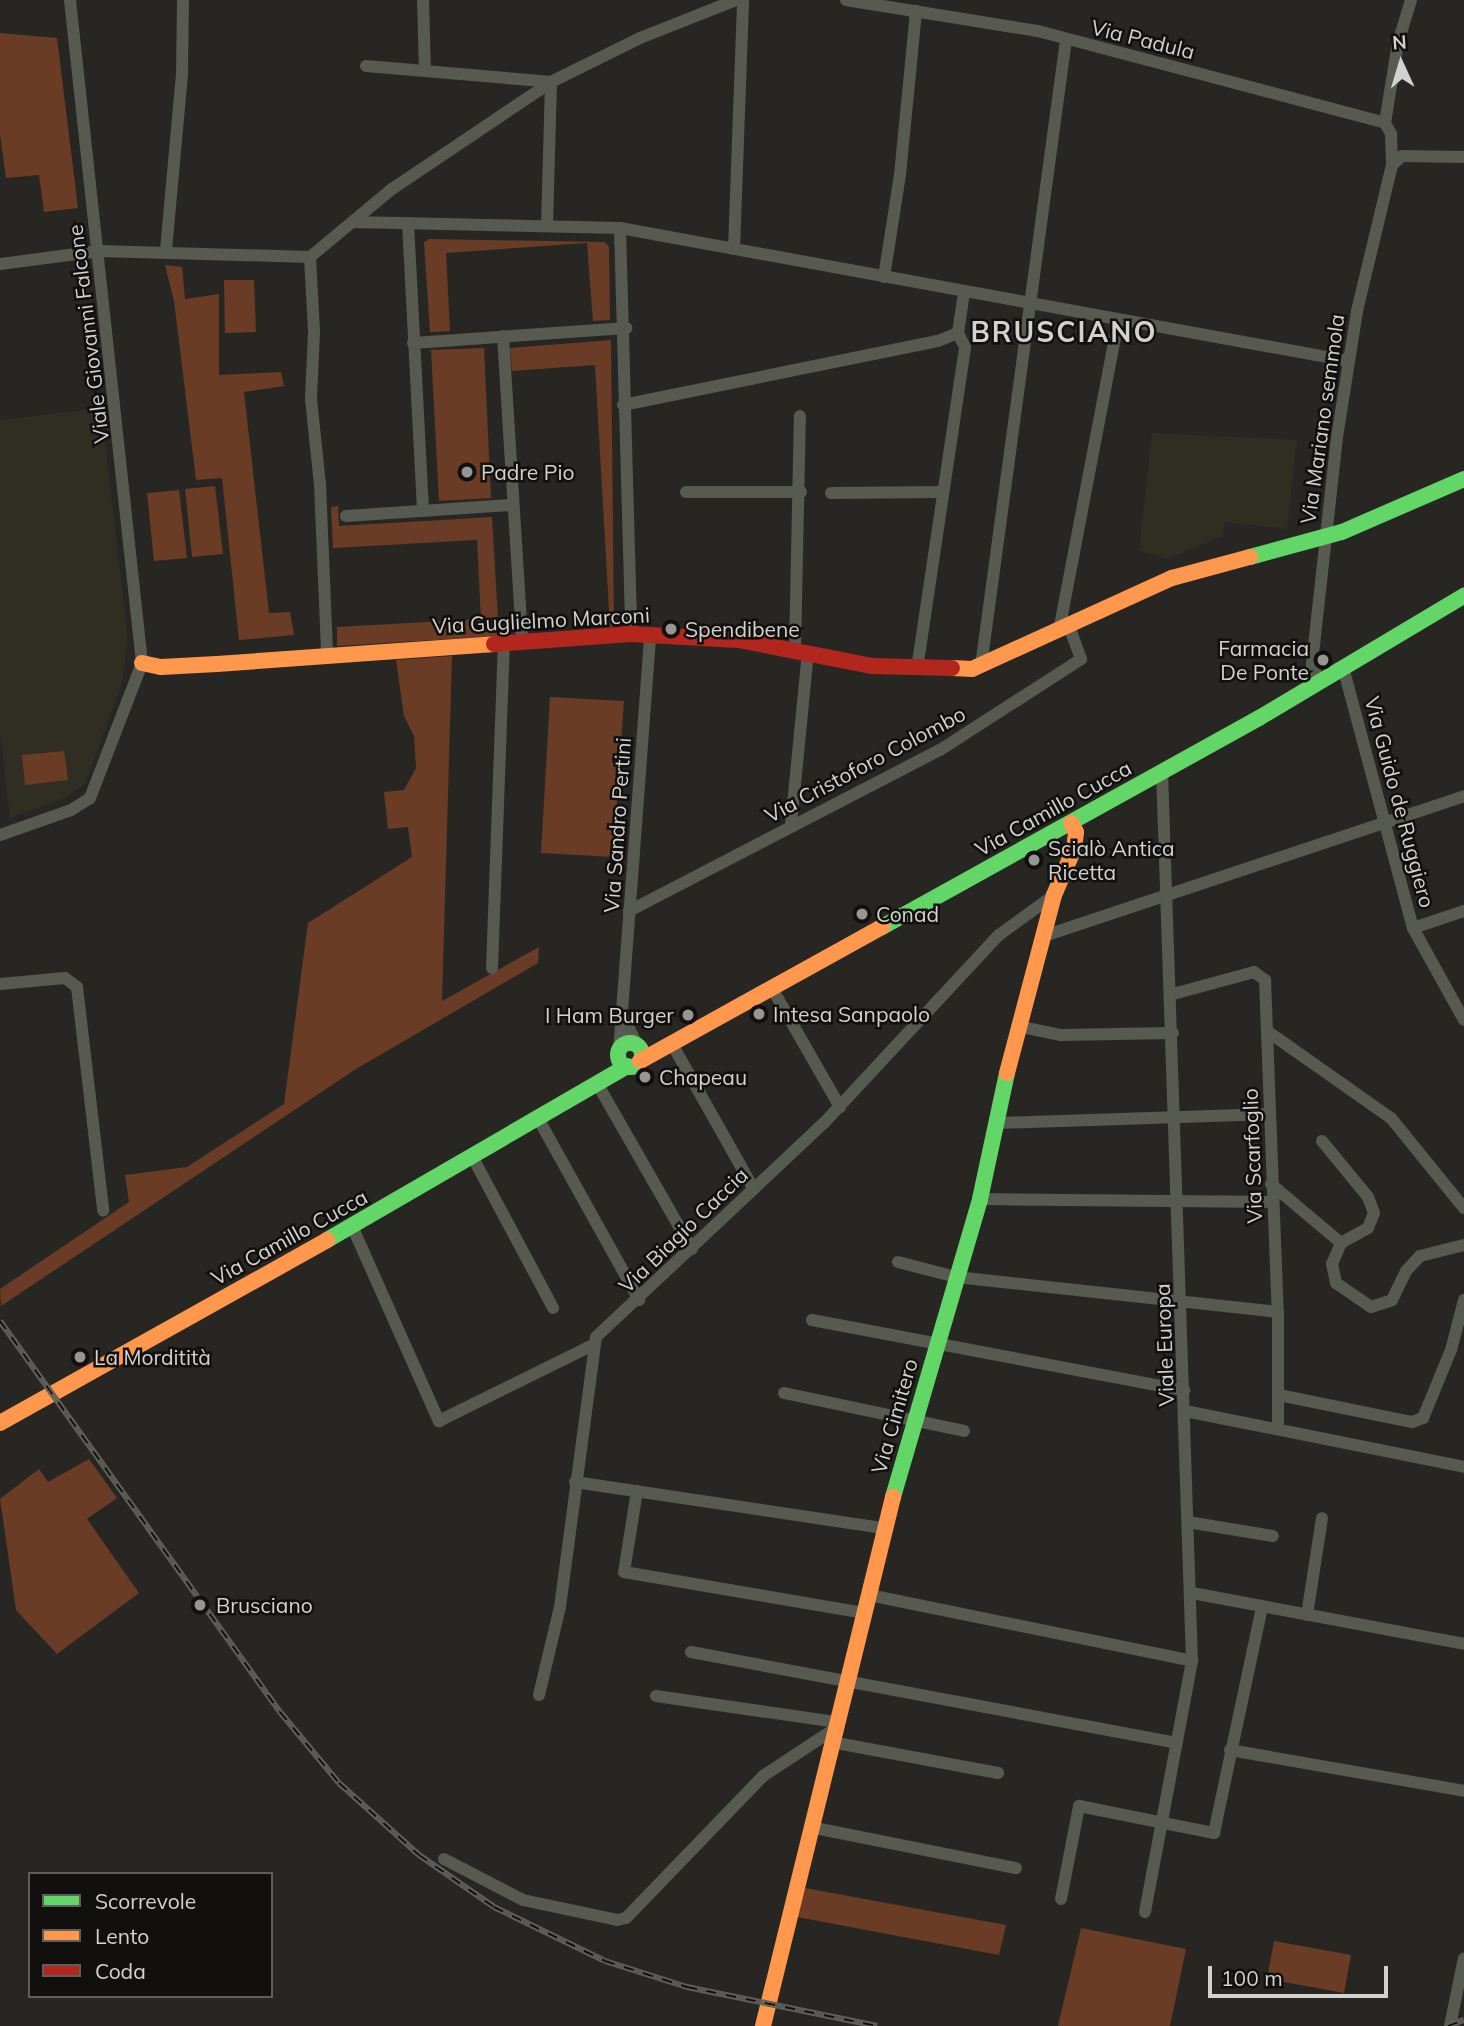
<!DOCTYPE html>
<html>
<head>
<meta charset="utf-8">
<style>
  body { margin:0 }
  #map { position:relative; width:1464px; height:2026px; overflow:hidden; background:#272623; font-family:Mulish,sans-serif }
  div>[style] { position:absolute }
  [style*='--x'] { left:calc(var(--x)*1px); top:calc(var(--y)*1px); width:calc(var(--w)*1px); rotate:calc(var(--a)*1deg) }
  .built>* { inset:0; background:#302e23 }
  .green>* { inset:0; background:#6a3c26 }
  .street>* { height:12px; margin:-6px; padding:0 6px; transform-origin:6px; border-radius:6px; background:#575a50 }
  .fast>* { height:16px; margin:-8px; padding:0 8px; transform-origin:8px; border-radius:8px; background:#63d668 }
  .fast>.ring { margin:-8px; padding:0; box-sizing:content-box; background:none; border:16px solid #63d668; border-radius:50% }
  .slow>* { height:16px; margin:-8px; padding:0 8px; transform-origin:8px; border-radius:8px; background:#ff974d }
  .jam>* { height:16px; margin:-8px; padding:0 8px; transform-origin:8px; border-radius:8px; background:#b3261e }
  .rail>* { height:6px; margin-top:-3px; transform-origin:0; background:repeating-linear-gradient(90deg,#11100e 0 10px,#5e5f5a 0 20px); box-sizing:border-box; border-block:2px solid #5e5f5a }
  .dots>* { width:19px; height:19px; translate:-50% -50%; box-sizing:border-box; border:4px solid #11100e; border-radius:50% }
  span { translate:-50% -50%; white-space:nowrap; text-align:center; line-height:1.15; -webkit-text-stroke:5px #11100e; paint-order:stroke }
  .street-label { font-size:21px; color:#d2d2ce }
  .poi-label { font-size:21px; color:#d2d2ce }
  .left { translate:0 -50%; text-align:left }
  .right { translate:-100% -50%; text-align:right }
  .district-label { font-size:28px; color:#d2d2ce; font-weight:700; letter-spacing:2px }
  .legend { position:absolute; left:28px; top:1872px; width:245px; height:126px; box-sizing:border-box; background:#11100e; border:2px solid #5e5e5b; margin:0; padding:9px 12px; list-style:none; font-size:21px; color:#d2d2ce }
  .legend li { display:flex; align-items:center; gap:14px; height:35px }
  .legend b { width:35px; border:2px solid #5e5e5b }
  .north { position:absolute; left:1366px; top:28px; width:70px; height:70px; -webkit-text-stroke:5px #11100e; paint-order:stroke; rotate:356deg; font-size:19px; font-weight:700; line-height:28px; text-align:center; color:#d2d2ce }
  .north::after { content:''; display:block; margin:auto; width:24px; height:32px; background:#d2d2ce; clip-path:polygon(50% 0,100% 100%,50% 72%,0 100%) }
  .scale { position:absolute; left:1208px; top:1966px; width:180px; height:32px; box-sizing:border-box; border:4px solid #d2d2ce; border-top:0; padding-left:9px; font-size:21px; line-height:24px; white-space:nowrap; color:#d2d2ce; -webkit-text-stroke:5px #11100e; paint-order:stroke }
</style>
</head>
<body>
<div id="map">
  <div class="built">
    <i style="clip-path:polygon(101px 408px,128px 639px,122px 684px,85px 784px,66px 798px,10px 818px,0 732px,0 420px)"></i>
    <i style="clip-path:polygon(1152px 433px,1297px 440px,1287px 529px,1225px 522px,1222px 536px,1167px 559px,1139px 550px)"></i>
  </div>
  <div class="green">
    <i style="clip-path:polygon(0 33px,57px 38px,78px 208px,44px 212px,39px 175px,6px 178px,0 135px)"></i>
    <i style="clip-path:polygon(429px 239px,605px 242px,609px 247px,610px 320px,593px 321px,587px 243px,446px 253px,450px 331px,430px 332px,424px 242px)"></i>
    <i style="clip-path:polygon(165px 265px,182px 267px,185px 299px,219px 294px,219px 375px,281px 372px,284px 386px,244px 392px,269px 613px,290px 612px,294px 635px,239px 640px,222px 478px,196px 480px,174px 301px)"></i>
    <i style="clip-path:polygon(224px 280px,254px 280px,256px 332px,225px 333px)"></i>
    <i style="clip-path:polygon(611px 340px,614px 625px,610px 628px,595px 365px,512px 371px,510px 348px)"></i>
    <i style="clip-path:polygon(484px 348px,491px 498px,439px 501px,431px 350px)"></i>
    <i style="clip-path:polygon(215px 486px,223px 554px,192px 557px,185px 489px)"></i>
    <i style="clip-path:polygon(179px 490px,187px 558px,154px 561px,147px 493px)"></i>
    <i style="clip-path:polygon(338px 506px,339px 526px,492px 517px,499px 636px,337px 646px,337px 627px,481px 619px,477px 540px,333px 548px,331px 507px)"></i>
    <i style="clip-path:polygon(452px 656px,442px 1001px,539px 947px,538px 963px,356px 1069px,1px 1306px,0 1289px,129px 1202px,125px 1175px,187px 1167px,284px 1104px,308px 923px,412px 857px,408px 827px,388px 829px,384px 792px,404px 790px,416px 768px,414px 736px,404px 716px,396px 660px)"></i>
    <i style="clip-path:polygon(550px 697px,624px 701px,613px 857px,541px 853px)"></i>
    <i style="clip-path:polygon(64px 751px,68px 780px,25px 785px,22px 755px)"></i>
    <i style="clip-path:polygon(89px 1459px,117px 1498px,87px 1519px,139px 1593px,57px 1654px,16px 1610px,0 1499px,39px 1469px,48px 1482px)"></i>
    <i style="clip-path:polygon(805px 1888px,1006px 1925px,999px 1955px,797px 1917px)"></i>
    <i style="clip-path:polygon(1081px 1928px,1186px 1949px,1170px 2026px,1058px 2026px)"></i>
    <i style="clip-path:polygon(1274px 1941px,1351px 1955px,1344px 1993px,1267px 1979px)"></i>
  </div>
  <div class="street">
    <i style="--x:423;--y:0;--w:71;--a:88.4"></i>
    <i style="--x:846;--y:0;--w:194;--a:9.2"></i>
    <i style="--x:1038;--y:31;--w:359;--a:14.8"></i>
    <i style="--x:1385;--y:123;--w:13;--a:61"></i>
    <i style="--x:1391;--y:134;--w:31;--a:88"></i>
    <i style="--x:1392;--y:165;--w:150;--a:103.5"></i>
    <i style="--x:1357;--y:311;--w:128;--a:99"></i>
    <i style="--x:1337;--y:437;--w:229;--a:96.3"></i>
    <i style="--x:1312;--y:665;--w:17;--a:65"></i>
    <i style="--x:366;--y:66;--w:186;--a:4.9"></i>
    <i style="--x:1385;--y:123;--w:81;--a:-80.8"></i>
    <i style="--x:1398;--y:43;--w:45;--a:-73.2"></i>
    <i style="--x:1392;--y:165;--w:13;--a:-42"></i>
    <i style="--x:1402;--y:156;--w:62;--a:0.9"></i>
    <i style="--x:353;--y:222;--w:267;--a:1.3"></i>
    <i style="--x:620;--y:228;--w:740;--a:10.35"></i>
    <i style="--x:408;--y:223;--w:288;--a:87"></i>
    <i style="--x:547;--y:226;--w:144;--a:-88.4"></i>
    <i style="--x:620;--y:228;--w:406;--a:88.4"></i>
    <i style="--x:734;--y:249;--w:249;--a:-87.9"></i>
    <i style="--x:166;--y:250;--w:177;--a:-84.8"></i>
    <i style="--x:182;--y:74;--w:74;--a:-89.2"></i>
    <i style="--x:310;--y:257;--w:75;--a:86.9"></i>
    <i style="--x:314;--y:332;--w:67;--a:92.6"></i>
    <i style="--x:311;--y:399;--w:85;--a:84"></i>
    <i style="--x:320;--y:484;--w:170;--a:87.6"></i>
    <i style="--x:0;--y:264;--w:100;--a:-7.5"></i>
    <i style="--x:99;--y:251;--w:211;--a:1.6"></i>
    <i style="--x:310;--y:257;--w:107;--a:-39.7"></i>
    <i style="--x:392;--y:189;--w:192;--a:-33.9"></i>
    <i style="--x:551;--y:82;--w:99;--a:-26.3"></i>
    <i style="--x:640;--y:38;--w:103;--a:-21.6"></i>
    <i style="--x:884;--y:277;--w:103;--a:-81.1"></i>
    <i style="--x:900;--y:175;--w:165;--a:-84.4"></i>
    <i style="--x:503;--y:336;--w:304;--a:86.4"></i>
    <i style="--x:413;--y:343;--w:214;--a:-4"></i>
    <i style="--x:623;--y:405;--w:321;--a:-11.5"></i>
    <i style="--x:938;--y:341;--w:22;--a:-22"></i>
    <i style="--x:686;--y:492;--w:115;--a:0"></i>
    <i style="--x:831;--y:493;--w:111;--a:-0.5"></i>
    <i style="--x:346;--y:516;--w:167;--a:-3.8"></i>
    <i style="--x:1059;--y:631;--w:315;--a:-79.2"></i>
    <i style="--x:795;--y:650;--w:234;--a:-88.8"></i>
    <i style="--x:981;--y:666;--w:632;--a:-82.27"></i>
    <i style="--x:1343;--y:667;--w:270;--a:75"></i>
    <i style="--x:1413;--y:928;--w:105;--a:61"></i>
    <i style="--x:917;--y:669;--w:326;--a:-81.5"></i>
    <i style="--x:965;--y:347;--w:16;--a:-117"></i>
    <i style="--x:958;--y:333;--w:40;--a:-81.5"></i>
    <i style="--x:791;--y:825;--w:174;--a:-84.4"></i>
    <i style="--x:0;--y:835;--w:75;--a:-19.4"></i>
    <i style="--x:71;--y:810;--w:22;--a:-32"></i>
    <i style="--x:90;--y:798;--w:145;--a:-68.9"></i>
    <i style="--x:142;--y:663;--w:667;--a:-96.2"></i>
    <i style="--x:629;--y:911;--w:350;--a:-27.4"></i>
    <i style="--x:940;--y:750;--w:168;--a:-32.8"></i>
    <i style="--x:1081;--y:659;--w:35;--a:-110"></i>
    <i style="--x:1413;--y:928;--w:54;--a:-18.4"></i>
    <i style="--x:1044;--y:936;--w:443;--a:-18.4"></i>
    <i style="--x:492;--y:968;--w:328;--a:-87.9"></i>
    <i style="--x:0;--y:984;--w:65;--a:-5.3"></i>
    <i style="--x:65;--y:978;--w:15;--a:37"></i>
    <i style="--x:77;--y:987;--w:225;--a:83.3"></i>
    <i style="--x:773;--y:990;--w:135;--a:60.2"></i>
    <i style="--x:1173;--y:994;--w:84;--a:-15.2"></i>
    <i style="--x:1254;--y:972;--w:14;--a:36"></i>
    <i style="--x:1265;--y:980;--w:332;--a:87.8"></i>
    <i style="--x:1278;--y:1312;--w:117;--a:90"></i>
    <i style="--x:624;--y:1018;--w:32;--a:64"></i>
    <i style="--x:1017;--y:1026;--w:45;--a:11.6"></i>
    <i style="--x:1061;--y:1035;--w:112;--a:-1"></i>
    <i style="--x:1267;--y:1031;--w:151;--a:35.1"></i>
    <i style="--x:1391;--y:1118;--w:116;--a:51"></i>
    <i style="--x:672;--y:1044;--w:161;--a:60.6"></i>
    <i style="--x:619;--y:1051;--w:417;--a:-85.7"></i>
    <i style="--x:598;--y:1085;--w:189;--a:60.2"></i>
    <i style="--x:539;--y:1120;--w:206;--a:60.9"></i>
    <i style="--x:998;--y:1123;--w:272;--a:-1.9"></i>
    <i style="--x:1322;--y:1141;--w:72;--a:50.6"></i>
    <i style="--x:1368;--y:1197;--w:17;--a:69"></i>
    <i style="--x:1374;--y:1213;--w:16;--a:112"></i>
    <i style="--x:1368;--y:1228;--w:31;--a:151"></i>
    <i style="--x:473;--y:1158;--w:170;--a:61.9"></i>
    <i style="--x:1271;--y:1184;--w:92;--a:40.1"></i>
    <i style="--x:1341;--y:1243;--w:23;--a:113"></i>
    <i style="--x:1332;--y:1264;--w:19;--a:78"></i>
    <i style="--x:1336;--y:1283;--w:42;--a:34.4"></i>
    <i style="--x:1371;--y:1307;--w:22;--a:-18"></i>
    <i style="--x:1392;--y:1300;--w:32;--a:-64"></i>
    <i style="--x:1406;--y:1271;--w:21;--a:-47"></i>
    <i style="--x:1420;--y:1256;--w:45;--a:-14"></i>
    <i style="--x:980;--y:1199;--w:292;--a:0.6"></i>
    <i style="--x:352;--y:1226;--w:214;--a:66"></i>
    <i style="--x:439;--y:1421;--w:172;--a:-26.3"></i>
    <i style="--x:898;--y:1262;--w:60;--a:14.5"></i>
    <i style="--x:956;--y:1277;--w:324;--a:6.2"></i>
    <i style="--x:812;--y:1320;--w:379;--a:10.7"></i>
    <i style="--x:784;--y:1393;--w:184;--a:11.9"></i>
    <i style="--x:1279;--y:1395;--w:136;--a:11.5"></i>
    <i style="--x:1412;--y:1422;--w:12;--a:-20"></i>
    <i style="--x:1423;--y:1418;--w:74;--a:-67.6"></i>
    <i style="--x:1451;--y:1350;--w:52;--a:-75.4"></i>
    <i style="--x:1185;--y:1411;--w:285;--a:11.3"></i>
    <i style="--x:575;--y:1482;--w:312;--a:8.5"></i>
    <i style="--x:637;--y:1491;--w:82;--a:99.1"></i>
    <i style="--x:624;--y:1572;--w:243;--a:9.7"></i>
    <i style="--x:1188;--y:1522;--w:86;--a:9.4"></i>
    <i style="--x:1192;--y:1593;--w:277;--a:10.6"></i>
    <i style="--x:869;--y:1595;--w:330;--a:11.5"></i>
    <i style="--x:1307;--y:1615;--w:98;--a:-81.2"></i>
    <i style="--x:691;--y:1652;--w:494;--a:10.6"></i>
    <i style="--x:539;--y:1695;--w:90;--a:-76.6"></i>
    <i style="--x:560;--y:1607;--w:272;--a:-82.4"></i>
    <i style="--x:596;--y:1337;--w:313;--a:-43.2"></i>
    <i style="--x:824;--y:1123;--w:257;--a:-47.1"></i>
    <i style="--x:999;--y:935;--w:68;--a:-36"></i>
    <i style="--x:656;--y:1696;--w:183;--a:8.2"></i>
    <i style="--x:831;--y:1742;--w:170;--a:10.5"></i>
    <i style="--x:1230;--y:1750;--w:238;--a:9.9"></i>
    <i style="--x:810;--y:1827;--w:210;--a:11.3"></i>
    <i style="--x:444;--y:1859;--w:89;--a:27.4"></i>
    <i style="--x:523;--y:1900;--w:96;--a:12"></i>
    <i style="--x:617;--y:1920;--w:9;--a:-13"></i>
    <i style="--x:626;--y:1918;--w:197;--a:-46"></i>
    <i style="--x:763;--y:1776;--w:84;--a:-33.3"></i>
    <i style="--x:1061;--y:1899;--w:95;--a:-79"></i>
    <i style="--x:1079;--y:1806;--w:138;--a:11.3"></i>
    <i style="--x:1214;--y:1833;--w:231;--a:-78"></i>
    <i style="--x:1145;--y:1912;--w:255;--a:-79.4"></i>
    <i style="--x:1192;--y:1661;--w:890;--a:-91.93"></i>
    <i style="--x:1450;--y:2026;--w:69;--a:-78.4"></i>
  </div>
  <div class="fast">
    <i style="--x:1250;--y:557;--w:95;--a:-15.2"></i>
    <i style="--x:1342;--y:532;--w:133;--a:-23.5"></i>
    <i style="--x:882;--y:927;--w:431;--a:-29"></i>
    <i style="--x:1259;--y:718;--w:239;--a:-30.8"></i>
    <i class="ring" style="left:618px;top:1043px;width:8px;height:8px"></i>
    <i style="--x:327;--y:1240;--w:347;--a:-30.1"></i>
    <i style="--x:893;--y:1497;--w:310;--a:-73.7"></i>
    <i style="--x:980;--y:1199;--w:129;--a:-77.9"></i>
  </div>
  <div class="slow">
    <i style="--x:142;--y:663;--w:19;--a:12"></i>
    <i style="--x:161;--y:667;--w:56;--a:-3.1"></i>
    <i style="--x:217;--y:664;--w:278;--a:-4.1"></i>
    <i style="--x:952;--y:668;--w:20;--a:3"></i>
    <i style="--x:972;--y:669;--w:220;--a:-24.5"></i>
    <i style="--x:1172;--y:578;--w:81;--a:-15.1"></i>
    <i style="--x:640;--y:1061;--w:277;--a:-29"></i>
    <i style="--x:1007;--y:1073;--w:184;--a:-75.2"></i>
    <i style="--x:1054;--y:895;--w:50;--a:-66.5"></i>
    <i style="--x:1074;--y:849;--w:17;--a:-83"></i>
    <i style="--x:1076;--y:832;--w:10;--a:-119"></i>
    <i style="--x:0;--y:1423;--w:375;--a:-29.2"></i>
    <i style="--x:763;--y:2026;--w:545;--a:-76.19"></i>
  </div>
  <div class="jam">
    <i style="--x:494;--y:644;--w:137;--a:-4.2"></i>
    <i style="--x:631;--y:634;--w:108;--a:3.2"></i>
    <i style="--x:739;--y:640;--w:136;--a:11.1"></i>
    <i style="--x:872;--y:666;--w:80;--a:1.4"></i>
  </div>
  <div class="rail">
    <i style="--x:0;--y:1321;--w:481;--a:54.4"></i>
    <i style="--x:280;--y:1712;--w:92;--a:50.3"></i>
    <i style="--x:339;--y:1783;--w:108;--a:42"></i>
    <i style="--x:419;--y:1855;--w:91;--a:34.7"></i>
    <i style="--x:494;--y:1907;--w:123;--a:25.9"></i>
    <i style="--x:605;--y:1961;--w:86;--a:17.6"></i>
    <i style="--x:687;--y:1987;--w:194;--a:11.6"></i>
    <i style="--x:1448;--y:2026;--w:17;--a:-21"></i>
  </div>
  <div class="dots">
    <i style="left:467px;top:472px;background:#969692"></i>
    <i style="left:671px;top:629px;background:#969692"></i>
    <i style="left:1323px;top:660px;background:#969692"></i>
    <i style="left:1034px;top:860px;background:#969692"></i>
    <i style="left:862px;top:914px;background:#969692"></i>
    <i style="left:759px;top:1014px;background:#969692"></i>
    <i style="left:688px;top:1015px;background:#969692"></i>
    <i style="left:645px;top:1077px;background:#969692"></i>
    <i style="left:80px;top:1357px;background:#969692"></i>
    <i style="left:200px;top:1605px;background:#969692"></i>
  </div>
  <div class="street-label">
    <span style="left:1143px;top:39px;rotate:14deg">Via Padula</span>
    <span style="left:88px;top:334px;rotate:-97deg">Viale Giovanni Falcone</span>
    <span style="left:1322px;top:419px;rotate:-82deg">Via Mariano semmola</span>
    <span style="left:541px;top:620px;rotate:-3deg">Via Guglielmo Marconi</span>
    <span style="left:865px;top:764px;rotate:-28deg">Via Cristoforo Colombo</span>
    <span style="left:1400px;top:802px;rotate:75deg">Via Guido de Ruggiero</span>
    <span style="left:1053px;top:808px;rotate:-29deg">Via Camillo Cucca</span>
    <span style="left:617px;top:825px;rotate:-86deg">Via Sandro Pertini</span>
    <span style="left:1252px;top:1156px;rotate:-92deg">Via Scarfoglio</span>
    <span style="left:683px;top:1230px;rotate:-44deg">Via Biagio Caccia</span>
    <span style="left:289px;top:1237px;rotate:-29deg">Via Camillo Cucca</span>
    <span style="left:1164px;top:1345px;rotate:-92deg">Viale Europa</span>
    <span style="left:894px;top:1416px;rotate:-74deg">Via Cimitero</span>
  </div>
  <div class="poi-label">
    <span class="left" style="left:481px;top:472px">Padre Pio</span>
    <span class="left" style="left:685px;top:629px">Spendibene</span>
    <span class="right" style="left:1309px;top:660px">Farmacia<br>De Ponte</span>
    <span class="left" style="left:1048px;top:860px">Scialò Antica<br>Ricetta</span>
    <span class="left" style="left:876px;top:914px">Conad</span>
    <span class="left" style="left:773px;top:1014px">Intesa Sanpaolo</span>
    <span class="right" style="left:674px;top:1015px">I Ham Burger</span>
    <span class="left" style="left:659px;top:1077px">Chapeau</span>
    <span class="left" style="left:94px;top:1357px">La Morditità</span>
    <span class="left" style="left:216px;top:1605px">Brusciano</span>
  </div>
  <div class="district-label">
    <span style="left:1064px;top:332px">BRUSCIANO</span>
  </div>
  <ul class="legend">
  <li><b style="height:9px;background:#63d668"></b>Scorrevole</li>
  <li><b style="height:9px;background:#ff974d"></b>Lento</li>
  <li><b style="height:9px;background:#b3261e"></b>Coda</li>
  </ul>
  <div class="north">N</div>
  <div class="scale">100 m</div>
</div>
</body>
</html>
